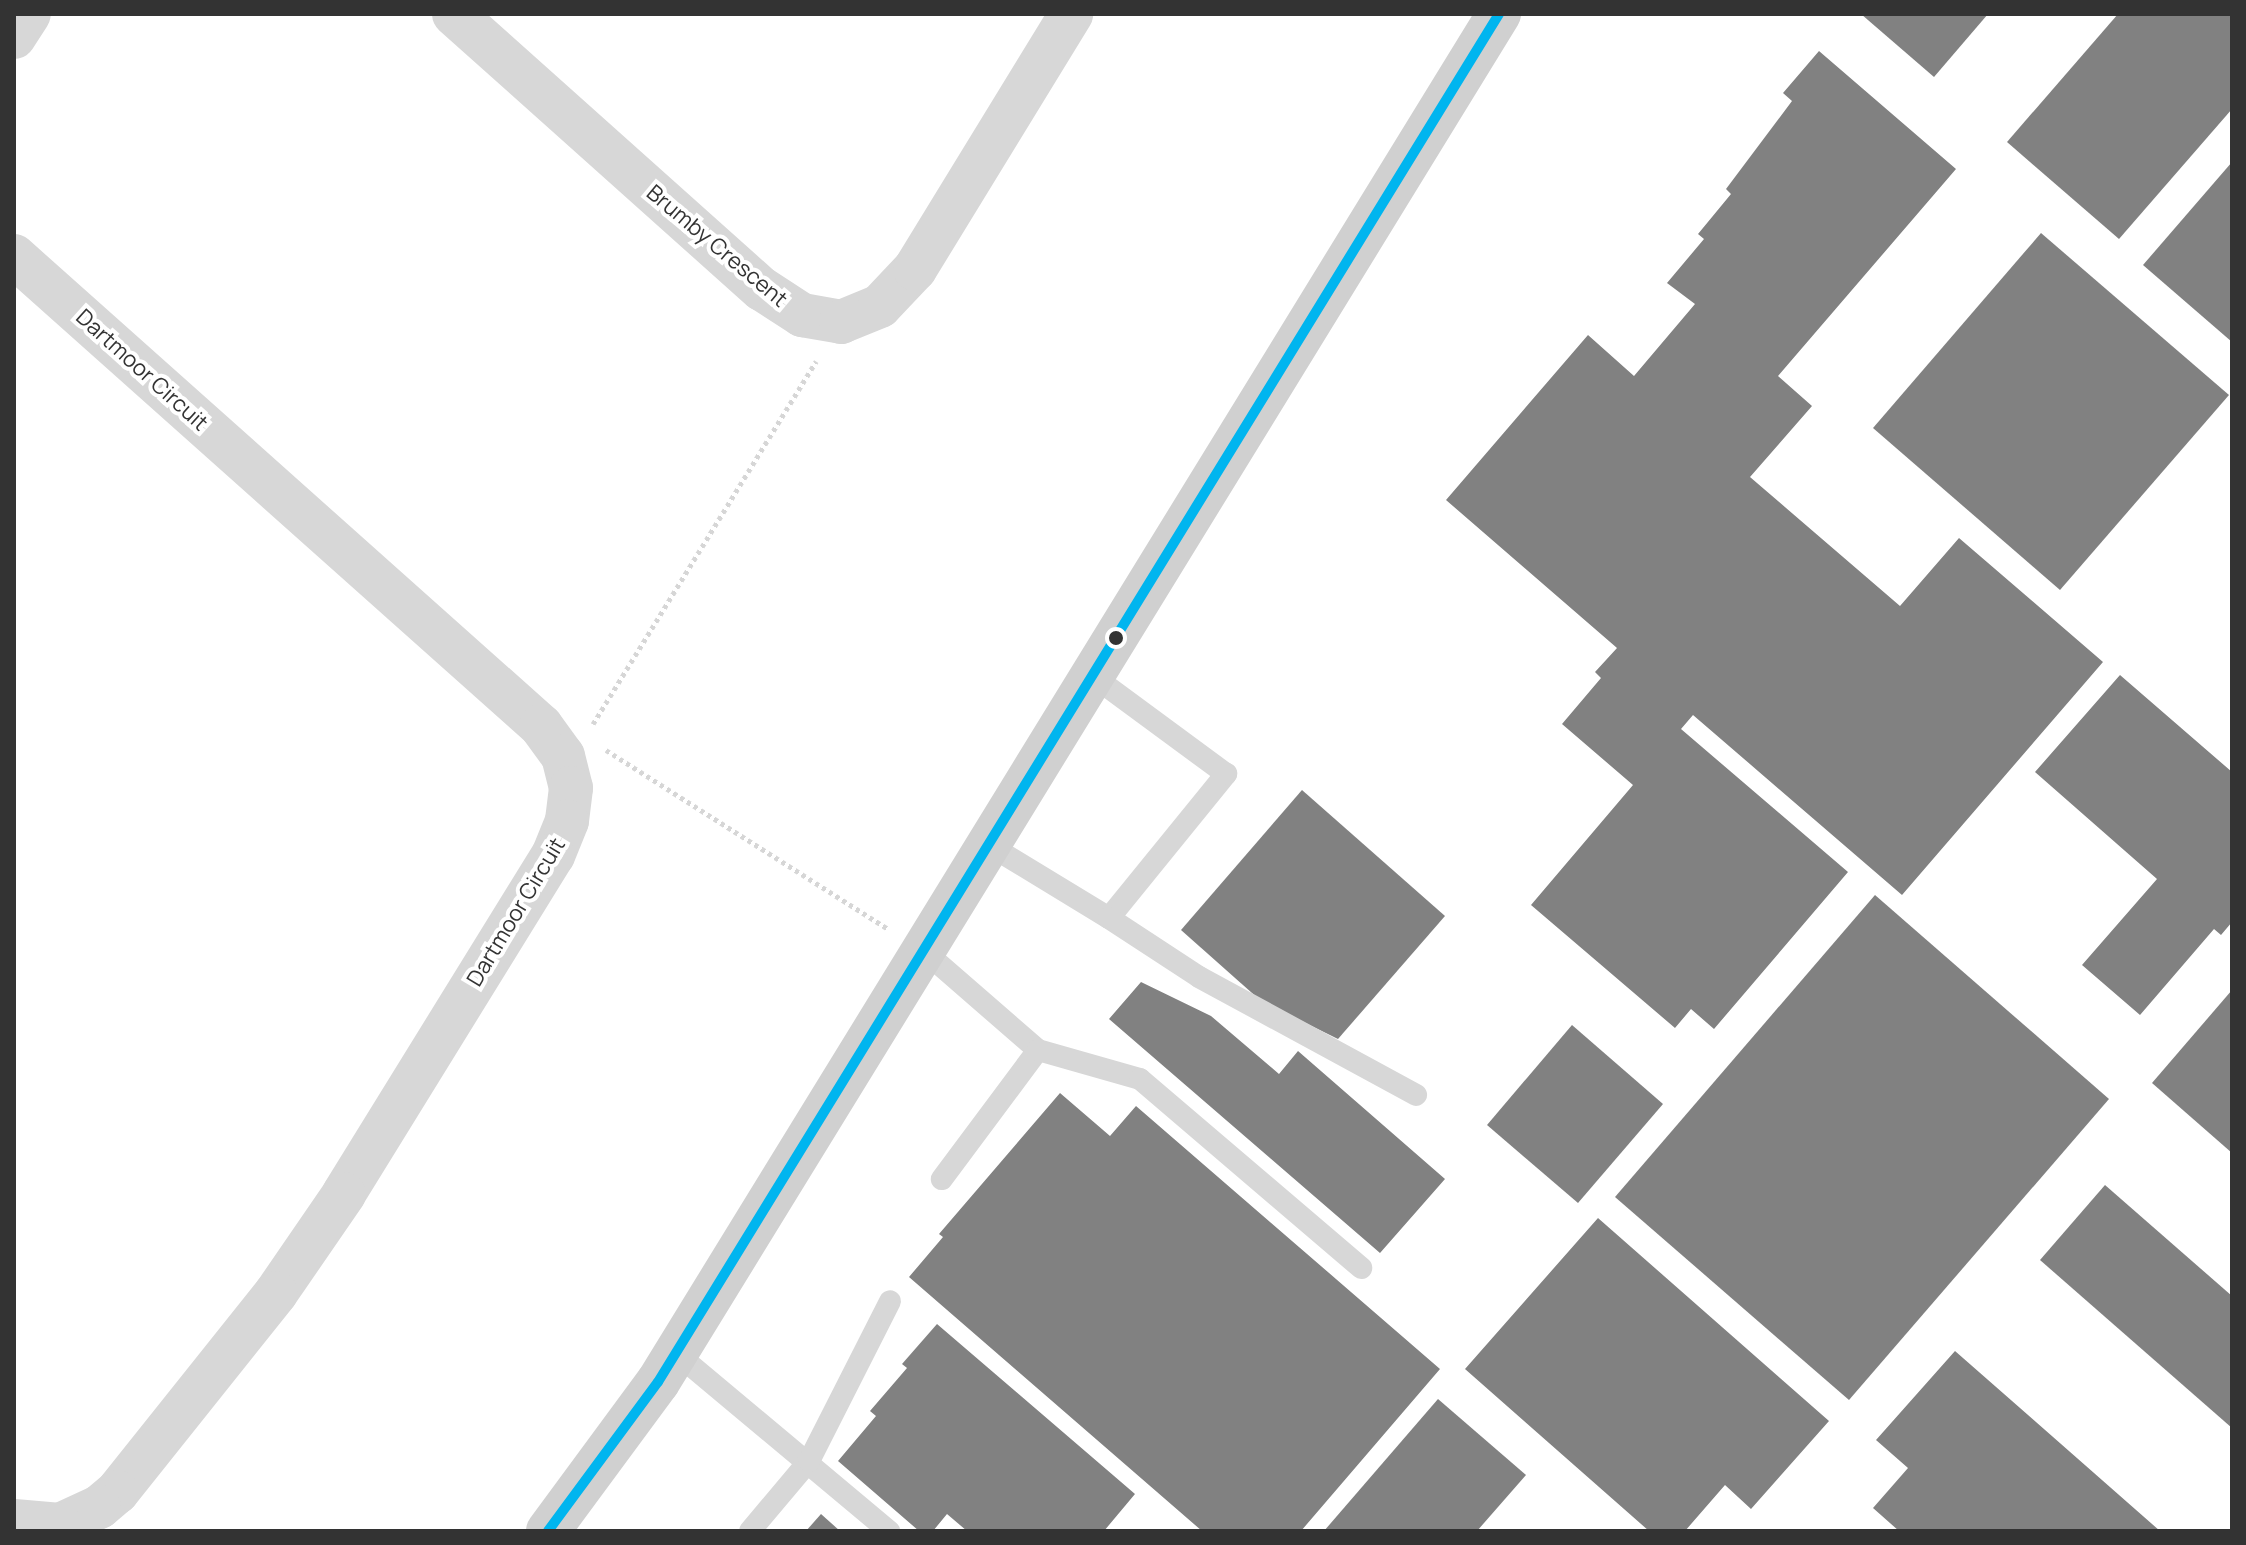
<!DOCTYPE html>
<html>
<head>
<meta charset="utf-8">
<style>
  body { margin:0 }
  #map { position:relative; width:2246px; height:1545px; overflow:hidden; background:#fff; font-family:Manrope,sans-serif }
  div>[style] { position:absolute }
  [style*='--x'] { left:calc(var(--x)*1px); top:calc(var(--y)*1px); width:calc(var(--w)*1px); rotate:calc(var(--a)*1deg) }
  .building>* { inset:0; background:#818181 }
  .path>* { height:5px; margin-top:-2.5px; transform-origin:0; background:repeating-linear-gradient(90deg,#d6d6d6 0 4px,transparent 0 8px) }
  .lane>* { height:22px; margin:-11px; padding:0 11px; transform-origin:11px; border-radius:11px; background:#d7d7d7 }
  .street>* { height:44px; margin:-22px; padding:0 22px; transform-origin:22px; border-radius:22px; background:#d7d7d7 }
  .secondary>* { height:44px; margin:-22px; padding:0 22px; transform-origin:22px; border-radius:22px; background:#d0d0d0 }
  .bus-1>* { height:10px; margin:-5px; padding:0 5px; transform-origin:5px; border-radius:5px; background:#00b5ef }
  .dots>* { width:22px; height:22px; translate:-50% -50%; box-sizing:border-box; border:4px solid #fff; border-radius:50% }
  span { translate:-50% -50%; white-space:nowrap; text-align:center; line-height:1.15; -webkit-text-stroke:8px #fff; paint-order:stroke }
  .street-label { font-size:22px; color:#333 }
  .frame { position:absolute; inset:0; border:16px solid #333; pointer-events:none }
</style>
</head>
<body>
<div id="map">
  <div class="building">
    <i style="clip-path:polygon(1861px 14px,1988px 14px,1934px 77px)"></i>
    <i style="clip-path:polygon(2118px 14px,2232px 14px,2232px 109px,2119px 239px,2007px 142px)"></i>
    <i style="clip-path:polygon(1819px 51px,1956px 169px,1778px 376px,1812px 406px,1750px 477px,1900px 606px,1959px 538px,2103px 662px,1902px 895px,1693px 715px,1681px 729px,1848px 872px,1714px 1029px,1691px 1009px,1675px 1028px,1531px 905px,1633px 785px,1562px 724px,1601px 678px,1595px 672px,1617px 648px,1446px 500px,1588px 335px,1634px 376px,1695px 304px,1667px 283px,1704px 239px,1698px 234px,1731px 194px,1726px 189px,1792px 101px,1783px 93px)"></i>
    <i style="clip-path:polygon(2232px 162px,2232px 342px,2143px 265px)"></i>
    <i style="clip-path:polygon(2041px 233px,2229px 395px,2060px 590px,1873px 428px)"></i>
    <i style="clip-path:polygon(2120px 675px,2232px 772px,2232px 922px,2221px 935px,2214px 929px,2140px 1015px,2082px 965px,2157px 879px,2035px 772px)"></i>
    <i style="clip-path:polygon(1302px 790px,1445px 916px,1338px 1039px,1261px 1001px,1181px 930px)"></i>
    <i style="clip-path:polygon(1875px 895px,2109px 1099px,1849px 1400px,1615px 1197px)"></i>
    <i style="clip-path:polygon(1141px 982px,1211px 1016px,1279px 1074px,1298px 1051px,1445px 1179px,1380px 1253px,1109px 1019px)"></i>
    <i style="clip-path:polygon(2232px 990px,2232px 1153px,2152px 1083px)"></i>
    <i style="clip-path:polygon(1572px 1025px,1663px 1104px,1578px 1203px,1487px 1125px)"></i>
    <i style="clip-path:polygon(1060px 1093px,1110px 1136px,1136px 1106px,1440px 1369px,1301px 1531px,1202px 1531px,909px 1277px,943px 1237px,939px 1234px)"></i>
    <i style="clip-path:polygon(2105px 1185px,2232px 1296px,2232px 1428px,2040px 1260px)"></i>
    <i style="clip-path:polygon(1598px 1218px,1829px 1421px,1751px 1509px,1725px 1485px,1685px 1531px,1649px 1531px,1465px 1369px)"></i>
    <i style="clip-path:polygon(937px 1324px,1135px 1494px,1104px 1531px,967px 1531px,947px 1514px,933px 1531px,919px 1531px,838px 1461px,876px 1416px,870px 1411px,907px 1368px,902px 1364px)"></i>
    <i style="clip-path:polygon(1955px 1351px,2160px 1531px,1899px 1531px,1873px 1508px,1908px 1468px,1876px 1440px)"></i>
    <i style="clip-path:polygon(1438px 1399px,1526px 1475px,1477px 1531px,1324px 1531px)"></i>
    <i style="clip-path:polygon(821px 1514px,840px 1531px,806px 1531px)"></i>
  </div>
  <div class="path">
    <i style="--x:593;--y:724;--w:426;--a:-58.4"></i>
    <i style="--x:606;--y:750;--w:334;--a:32.4"></i>
  </div>
  <div class="lane">
    <i style="--x:989;--y:845;--w:140;--a:31.3"></i>
    <i style="--x:1109;--y:918;--w:186;--a:-50.9"></i>
    <i style="--x:1226;--y:774;--w:165;--a:-143.6"></i>
    <i style="--x:1109;--y:918;--w:108;--a:33.2"></i>
    <i style="--x:1199;--y:977;--w:247;--a:28.5"></i>
    <i style="--x:924;--y:951;--w:151;--a:41"></i>
    <i style="--x:1038;--y:1050;--w:161;--a:126.7"></i>
    <i style="--x:1038;--y:1050;--w:106;--a:15.9"></i>
    <i style="--x:1140;--y:1079;--w:291;--a:40.5"></i>
    <i style="--x:676;--y:1353;--w:278;--a:39.9"></i>
    <i style="--x:750;--y:1531;--w:92;--a:-49.9"></i>
    <i style="--x:809;--y:1461;--w:179;--a:-63.1"></i>
  </div>
  <div class="street">
    <i style="--x:454;--y:14;--w:413;--a:41.8"></i>
    <i style="--x:762;--y:289;--w:48;--a:33"></i>
    <i style="--x:802;--y:315;--w:40;--a:10"></i>
    <i style="--x:841;--y:322;--w:42;--a:-22.3"></i>
    <i style="--x:880;--y:306;--w:51;--a:-46.6"></i>
    <i style="--x:915;--y:269;--w:299;--a:-58.5"></i>
    <i style="--x:14;--y:37;--w:27;--a:-57"></i>
    <i style="--x:14;--y:256;--w:706;--a:41.73"></i>
    <i style="--x:541;--y:726;--w:37;--a:54"></i>
    <i style="--x:563;--y:756;--w:33;--a:76"></i>
    <i style="--x:571;--y:788;--w:33;--a:97"></i>
    <i style="--x:567;--y:821;--w:37;--a:112"></i>
    <i style="--x:553;--y:855;--w:398;--a:121.7"></i>
    <i style="--x:344;--y:1194;--w:120;--a:124.5"></i>
    <i style="--x:276;--y:1293;--w:255;--a:128.6"></i>
    <i style="--x:117;--y:1492;--w:23;--a:140"></i>
    <i style="--x:99;--y:1507;--w:43;--a:155.2"></i>
    <i style="--x:60;--y:1525;--w:46;--a:-175"></i>
  </div>
  <div class="secondary">
    <i style="--x:548;--y:1531;--w:185;--a:-53.6"></i>
    <i style="--x:658;--y:1382;--w:1606;--a:-58.42"></i>
  </div>
  <div class="bus-1">
    <i style="--x:548;--y:1531;--w:185;--a:-53.6"></i>
    <i style="--x:658;--y:1382;--w:1606;--a:-58.42"></i>
  </div>
  <div class="dots">
    <i style="left:1116px;top:638px;background:#333"></i>
  </div>
  <div class="street-label">
    <span style="left:717px;top:246px;rotate:40deg">Brumby Crescent</span>
    <span style="left:142px;top:370px;rotate:42deg">Dartmoor Circuit</span>
    <span style="left:516px;top:912px;rotate:-59deg">Dartmoor Circuit</span>
  </div>
  <div class="frame"></div>
</div>
</body>
</html>
